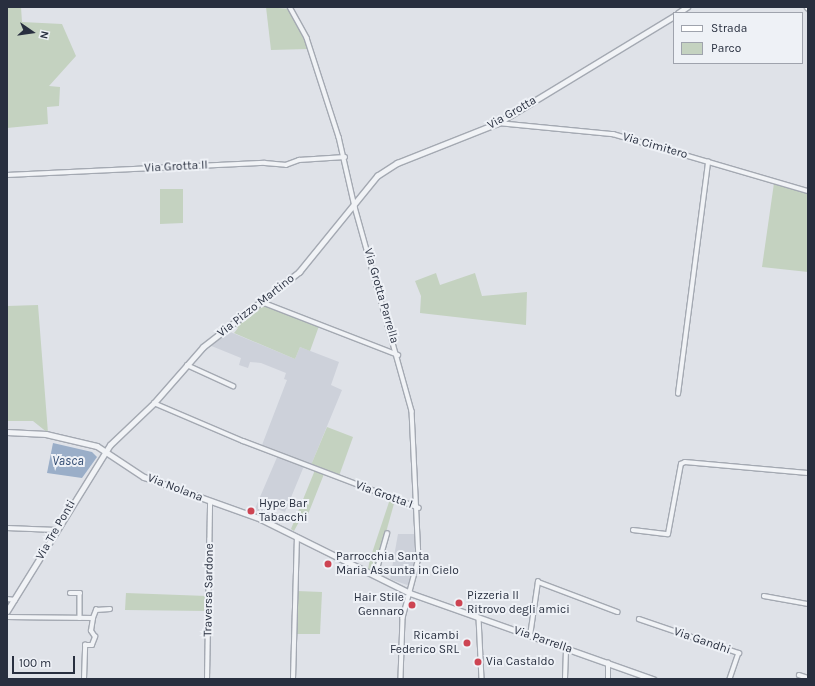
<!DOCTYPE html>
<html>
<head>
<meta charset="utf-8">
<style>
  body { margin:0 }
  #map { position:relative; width:815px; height:686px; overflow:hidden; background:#dfe2e8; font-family:Karla,sans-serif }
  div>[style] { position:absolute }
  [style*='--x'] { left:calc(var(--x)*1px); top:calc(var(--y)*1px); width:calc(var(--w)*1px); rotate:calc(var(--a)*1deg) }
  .built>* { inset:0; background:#cdd1da }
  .green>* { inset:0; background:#c4d2c0 }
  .water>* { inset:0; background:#9aaec8 }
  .roads { filter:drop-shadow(1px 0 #a4a9b2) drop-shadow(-1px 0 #a4a9b2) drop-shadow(0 1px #a4a9b2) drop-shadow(0 -1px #a4a9b2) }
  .minor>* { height:3.5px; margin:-1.75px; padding:0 1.75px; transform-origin:1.75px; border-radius:1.75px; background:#f1f3f6 }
  .tertiary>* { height:4.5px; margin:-2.25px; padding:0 2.25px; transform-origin:2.25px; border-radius:2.25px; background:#f1f3f6 }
  .secondary>* { height:5px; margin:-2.5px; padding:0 2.5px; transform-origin:2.5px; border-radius:2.5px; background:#fff }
  .dots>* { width:11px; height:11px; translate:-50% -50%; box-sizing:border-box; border:2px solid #eef1f6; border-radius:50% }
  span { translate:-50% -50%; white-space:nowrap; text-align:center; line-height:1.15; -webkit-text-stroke:4px #eef1f6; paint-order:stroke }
  .street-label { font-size:12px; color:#282f3f }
  .poi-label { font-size:12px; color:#282f3f }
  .left { translate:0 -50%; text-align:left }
  .right { translate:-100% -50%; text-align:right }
  .water-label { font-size:13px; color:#324c72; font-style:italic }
  .frame { position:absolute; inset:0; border:8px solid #282f3f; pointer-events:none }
  .legend { position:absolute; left:673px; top:12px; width:130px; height:52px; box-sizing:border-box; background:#eef1f6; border:1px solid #9fa3ad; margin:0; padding:5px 7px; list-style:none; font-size:12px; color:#282f3f }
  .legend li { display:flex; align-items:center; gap:8px; height:20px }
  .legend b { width:20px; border:1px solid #9fa3ad }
  .north { position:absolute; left:12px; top:12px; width:40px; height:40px; -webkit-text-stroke:3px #eef1f6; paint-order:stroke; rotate:103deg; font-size:11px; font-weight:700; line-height:16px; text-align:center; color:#282f3f }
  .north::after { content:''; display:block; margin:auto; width:14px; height:18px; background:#282f3f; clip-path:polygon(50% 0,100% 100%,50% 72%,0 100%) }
  .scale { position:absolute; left:12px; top:656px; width:63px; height:18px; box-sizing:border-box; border:2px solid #282f3f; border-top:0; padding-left:5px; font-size:12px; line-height:14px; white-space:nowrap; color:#282f3f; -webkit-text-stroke:3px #eef1f6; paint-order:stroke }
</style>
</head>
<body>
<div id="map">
  <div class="built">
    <i style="clip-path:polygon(228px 331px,295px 359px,300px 347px,339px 362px,331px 385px,342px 390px,311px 465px,262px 445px,287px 380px,284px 379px,286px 373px,261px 363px,250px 362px,248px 368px,239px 365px,241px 358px,209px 345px)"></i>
    <i style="clip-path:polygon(278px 455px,304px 466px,285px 512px,269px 506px,264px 515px,254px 511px)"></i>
    <i style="clip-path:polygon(398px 534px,419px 534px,418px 558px,410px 586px,390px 579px)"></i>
  </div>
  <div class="green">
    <i style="clip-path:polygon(7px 7px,21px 7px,22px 22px,62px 24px,76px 56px,49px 86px,60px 87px,59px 106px,47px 107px,48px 124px,7px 128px)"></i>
    <i style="clip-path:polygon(266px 7px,290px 9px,308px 49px,271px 50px)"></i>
    <i style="clip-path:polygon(774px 183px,808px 193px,808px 272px,762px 267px)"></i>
    <i style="clip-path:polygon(160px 189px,183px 189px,183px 223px,160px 224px)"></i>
    <i style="clip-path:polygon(436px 273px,440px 285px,475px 273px,482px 296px,527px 292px,526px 325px,420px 313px,421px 296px,415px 281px)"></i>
    <i style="clip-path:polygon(38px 305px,48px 433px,33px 421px,7px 421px,7px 306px)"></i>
    <i style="clip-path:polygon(264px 305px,319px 326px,310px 351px,300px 347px,295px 359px,234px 333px,238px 328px,235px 326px)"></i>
    <i style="clip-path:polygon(327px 427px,353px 437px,339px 476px,311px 465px)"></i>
    <i style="clip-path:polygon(315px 470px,324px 474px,305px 522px,300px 520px,294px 531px,291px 529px)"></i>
    <i style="clip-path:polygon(390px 499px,395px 500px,375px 572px,368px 569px,370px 559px)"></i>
    <i style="clip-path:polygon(297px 591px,322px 592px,320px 634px,296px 634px)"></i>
    <i style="clip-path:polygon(126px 593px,207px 596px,207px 611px,125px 610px)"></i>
  </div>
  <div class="water">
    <i style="clip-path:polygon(53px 443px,92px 452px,97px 457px,82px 478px,47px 473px)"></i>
  </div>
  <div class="roads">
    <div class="minor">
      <i style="--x:290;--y:7;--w:35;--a:61"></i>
      <i style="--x:307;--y:38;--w:104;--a:72.1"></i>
      <i style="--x:339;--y:137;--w:72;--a:77.1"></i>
      <i style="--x:355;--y:207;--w:212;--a:74.4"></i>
      <i style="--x:412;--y:411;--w:147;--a:87.3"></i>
      <i style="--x:419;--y:558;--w:62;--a:104.9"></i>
      <i style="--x:403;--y:618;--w:61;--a:91.9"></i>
      <i style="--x:498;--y:123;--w:116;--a:5.5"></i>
      <i style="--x:613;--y:134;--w:203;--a:16.3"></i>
      <i style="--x:7;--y:175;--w:258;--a:-2.7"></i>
      <i style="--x:265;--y:163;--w:21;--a:5"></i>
      <i style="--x:286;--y:165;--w:14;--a:-21"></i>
      <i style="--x:299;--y:160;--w:46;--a:-3.7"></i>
      <i style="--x:264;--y:303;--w:144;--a:21.2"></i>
      <i style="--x:187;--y:365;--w:51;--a:24.5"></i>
      <i style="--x:678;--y:394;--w:234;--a:-82.6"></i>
      <i style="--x:154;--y:403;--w:97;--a:23.1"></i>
      <i style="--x:243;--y:441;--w:188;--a:20.8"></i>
      <i style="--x:7;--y:528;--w:49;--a:2.3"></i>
      <i style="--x:633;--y:530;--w:35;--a:7"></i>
      <i style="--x:668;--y:534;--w:71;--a:-79.5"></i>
      <i style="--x:681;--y:464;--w:4;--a:-27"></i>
      <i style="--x:685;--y:462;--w:123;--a:5.1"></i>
      <i style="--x:375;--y:576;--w:44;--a:-74.1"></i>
      <i style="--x:70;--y:593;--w:10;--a:0"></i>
      <i style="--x:80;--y:593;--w:25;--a:90"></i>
      <i style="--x:764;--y:596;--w:45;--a:10.3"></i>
      <i style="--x:7;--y:599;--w:8;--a:7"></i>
      <i style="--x:7;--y:617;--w:86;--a:0.7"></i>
      <i style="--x:93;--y:618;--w:9;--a:-69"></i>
      <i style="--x:96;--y:610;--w:14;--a:-4"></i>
      <i style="--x:479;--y:618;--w:61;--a:87.2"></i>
      <i style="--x:639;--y:619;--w:106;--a:18.8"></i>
      <i style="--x:739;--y:653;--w:28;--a:109"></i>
      <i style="--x:530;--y:636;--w:55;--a:-81.6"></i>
      <i style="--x:538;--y:582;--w:85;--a:20.6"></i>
      <i style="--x:799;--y:675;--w:9;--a:18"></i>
      <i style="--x:84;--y:679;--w:34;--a:-88"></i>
      <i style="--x:85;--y:645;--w:7;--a:0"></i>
      <i style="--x:92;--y:645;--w:9;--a:-69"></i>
      <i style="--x:95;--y:637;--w:7;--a:-124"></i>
      <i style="--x:91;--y:631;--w:13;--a:-81"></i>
      <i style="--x:207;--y:679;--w:177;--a:-89"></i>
      <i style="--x:293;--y:679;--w:141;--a:-88.4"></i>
      <i style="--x:565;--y:679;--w:31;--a:-88"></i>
      <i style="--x:608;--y:679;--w:16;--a:-90"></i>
    </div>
    <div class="tertiary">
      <i style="--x:678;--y:13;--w:11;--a:-34"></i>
      <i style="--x:7;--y:432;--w:39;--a:3"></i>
      <i style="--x:46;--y:434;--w:52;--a:13.2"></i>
      <i style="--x:97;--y:446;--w:56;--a:33.4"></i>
      <i style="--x:144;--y:477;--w:124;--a:19.7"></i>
      <i style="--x:261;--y:519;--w:166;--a:26.4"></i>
      <i style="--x:410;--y:593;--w:258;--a:19.5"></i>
      <i style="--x:7;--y:611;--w:195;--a:-58.2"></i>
      <i style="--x:110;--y:445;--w:61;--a:-43.7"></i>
      <i style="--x:154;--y:403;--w:74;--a:-48.8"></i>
      <i style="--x:203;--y:347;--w:122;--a:-38"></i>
      <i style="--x:299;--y:272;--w:124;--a:-50.9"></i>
      <i style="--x:377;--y:176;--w:24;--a:-33"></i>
      <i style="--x:397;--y:163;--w:109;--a:-21.6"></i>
      <i style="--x:498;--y:123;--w:206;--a:-31.3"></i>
    </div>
    <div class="secondary">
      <i style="--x:807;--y:7;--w:1;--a:45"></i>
    </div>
  </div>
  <div class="dots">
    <i style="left:251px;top:511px;background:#cd4452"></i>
    <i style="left:328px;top:564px;background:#cd4452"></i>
    <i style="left:459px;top:603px;background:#cd4452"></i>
    <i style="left:412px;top:605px;background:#cd4452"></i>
    <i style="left:467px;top:643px;background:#cd4452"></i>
    <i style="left:478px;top:662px;background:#cd4452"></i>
  </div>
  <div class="street-label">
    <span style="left:512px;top:113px;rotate:-30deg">Via Grotta</span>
    <span style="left:655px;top:146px;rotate:16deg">Via Cimitero</span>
    <span style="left:176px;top:167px;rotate:-3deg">Via Grotta II</span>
    <span style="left:381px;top:296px;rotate:74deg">Via Grotta Parrella</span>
    <span style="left:256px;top:306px;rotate:-38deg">Via Pizzo Martino</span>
    <span style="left:175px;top:488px;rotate:21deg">Via Nolana</span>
    <span style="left:384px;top:495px;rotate:20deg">Via Grotta I</span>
    <span style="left:56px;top:530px;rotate:-60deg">Via Tre Ponti</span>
    <span style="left:209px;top:590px;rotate:-89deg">Traversa Sardone</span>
    <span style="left:543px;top:640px;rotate:19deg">Via Parrella</span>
    <span style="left:702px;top:641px;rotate:19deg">Via Gandhi</span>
  </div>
  <div class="poi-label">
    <span class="left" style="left:259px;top:511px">Hype Bar<br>Tabacchi</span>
    <span class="left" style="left:336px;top:564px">Parrocchia Santa<br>Maria Assunta in Cielo</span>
    <span class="left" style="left:467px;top:603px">Pizzeria Il<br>Ritrovo degli amici</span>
    <span class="right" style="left:404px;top:605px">Hair Stile<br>Gennaro</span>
    <span class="right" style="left:459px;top:643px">Ricambi<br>Federico SRL</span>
    <span class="left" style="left:486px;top:662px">Via Castaldo</span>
  </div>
  <div class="water-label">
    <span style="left:68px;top:461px">Vasca</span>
  </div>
  <div class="frame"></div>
  <ul class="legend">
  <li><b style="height:5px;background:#fff"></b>Strada</li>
  <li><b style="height:11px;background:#c4d2c0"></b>Parco</li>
  </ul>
  <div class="north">N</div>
  <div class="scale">100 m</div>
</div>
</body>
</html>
